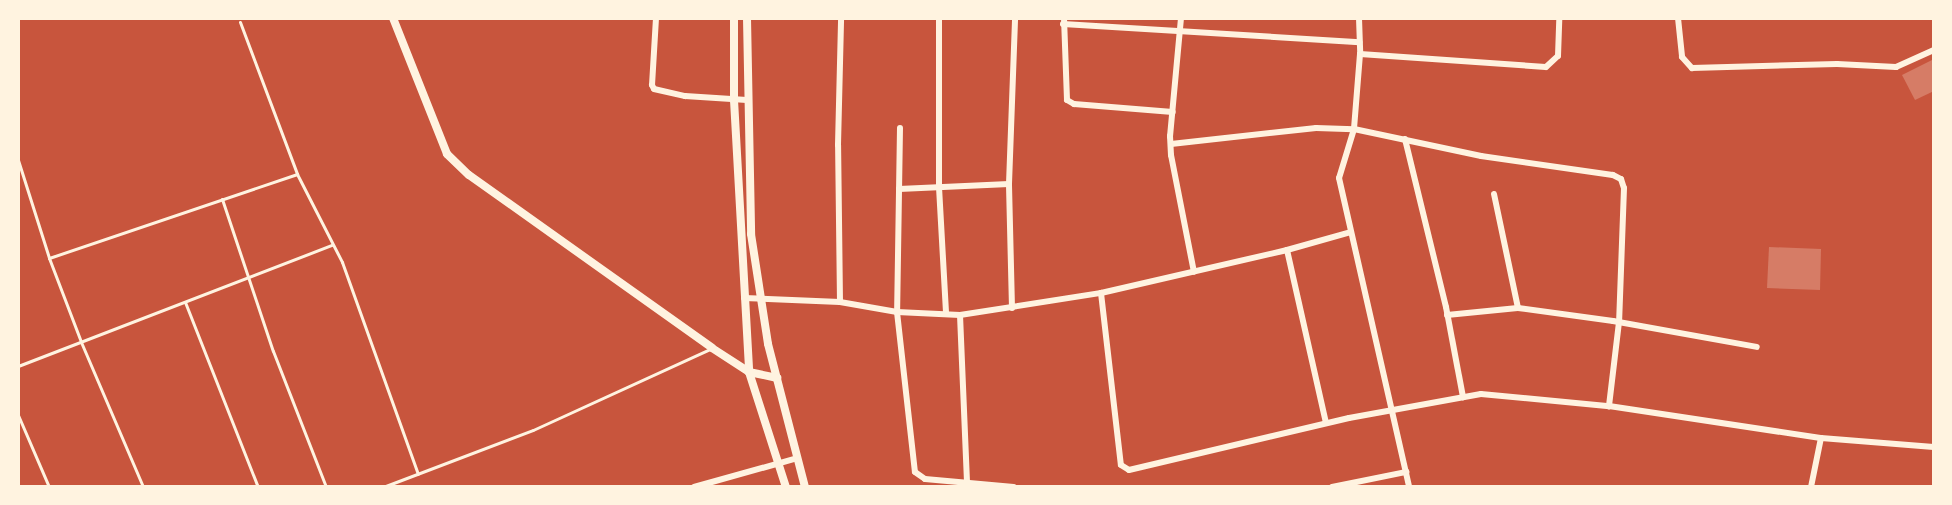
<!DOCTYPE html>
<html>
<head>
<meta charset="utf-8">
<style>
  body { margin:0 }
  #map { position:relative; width:1952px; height:505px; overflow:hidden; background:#c8553d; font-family:Inter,sans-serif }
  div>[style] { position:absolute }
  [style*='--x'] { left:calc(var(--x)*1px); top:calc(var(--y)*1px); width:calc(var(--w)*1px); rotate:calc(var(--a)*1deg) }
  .building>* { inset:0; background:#d67c66 }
  .service>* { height:3px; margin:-1.5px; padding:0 1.5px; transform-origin:1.5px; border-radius:1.5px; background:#fff3e0 }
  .minor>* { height:6px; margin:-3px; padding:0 3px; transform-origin:3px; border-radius:3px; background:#fff3e0 }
  .tertiary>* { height:8px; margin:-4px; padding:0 4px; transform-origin:4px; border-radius:4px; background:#fff3e0 }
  span { translate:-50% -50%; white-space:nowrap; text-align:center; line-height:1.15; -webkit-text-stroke:4.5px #fff3e0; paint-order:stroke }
  .frame { position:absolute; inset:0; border:20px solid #fff3e0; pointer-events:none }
</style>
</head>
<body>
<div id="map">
  <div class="building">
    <i style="clip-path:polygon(1934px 59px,1934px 91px,1915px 100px,1902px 75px)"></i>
    <i style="clip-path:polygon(1769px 247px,1821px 249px,1820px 290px,1767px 288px)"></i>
  </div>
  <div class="service">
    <i style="--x:240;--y:22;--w:162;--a:69.4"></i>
    <i style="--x:297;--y:174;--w:99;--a:62.9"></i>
    <i style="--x:342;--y:262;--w:225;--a:70.3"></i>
    <i style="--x:18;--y:160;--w:103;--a:72.4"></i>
    <i style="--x:49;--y:258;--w:90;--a:69.1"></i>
    <i style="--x:81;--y:342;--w:158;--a:66.8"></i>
    <i style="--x:222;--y:199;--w:160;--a:71.5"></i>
    <i style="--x:273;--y:351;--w:146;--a:68.7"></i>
    <i style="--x:49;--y:258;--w:262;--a:-18.7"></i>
    <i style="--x:185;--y:302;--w:199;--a:68.5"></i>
    <i style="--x:18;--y:366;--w:337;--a:-21.1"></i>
    <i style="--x:18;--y:415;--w:78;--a:66.7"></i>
    <i style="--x:383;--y:487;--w:160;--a:-20.8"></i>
    <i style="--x:533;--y:430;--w:195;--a:-24.6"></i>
  </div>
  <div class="minor">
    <i style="--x:656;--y:18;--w:67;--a:93.4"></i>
    <i style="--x:652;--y:85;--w:4;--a:63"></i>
    <i style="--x:654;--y:89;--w:32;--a:13"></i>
    <i style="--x:685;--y:96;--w:62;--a:3.7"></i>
    <i style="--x:939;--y:18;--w:169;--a:90"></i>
    <i style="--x:939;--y:187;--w:127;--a:86.8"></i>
    <i style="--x:1064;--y:18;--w:82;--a:87.9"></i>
    <i style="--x:1067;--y:100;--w:8;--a:30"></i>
    <i style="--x:1074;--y:104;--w:99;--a:4.6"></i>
    <i style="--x:1181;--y:18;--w:119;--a:95.3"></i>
    <i style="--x:1170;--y:136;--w:19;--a:87"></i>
    <i style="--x:1171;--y:155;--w:119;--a:78.9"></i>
    <i style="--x:1359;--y:18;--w:36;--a:88"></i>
    <i style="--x:1360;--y:54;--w:75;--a:94.6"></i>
    <i style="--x:1354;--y:129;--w:51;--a:107"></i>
    <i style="--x:1339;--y:178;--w:317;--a:77.2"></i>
    <i style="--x:1678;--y:18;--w:39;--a:84"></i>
    <i style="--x:1682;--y:57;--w:15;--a:48"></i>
    <i style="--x:1692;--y:68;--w:145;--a:-1.6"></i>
    <i style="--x:1837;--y:64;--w:59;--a:2.9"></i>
    <i style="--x:1896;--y:67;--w:42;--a:-24.1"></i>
    <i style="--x:1063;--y:24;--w:297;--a:3.5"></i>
    <i style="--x:1360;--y:54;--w:186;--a:4"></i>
    <i style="--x:1546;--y:67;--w:16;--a:-43"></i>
    <i style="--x:1558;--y:56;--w:38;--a:-88"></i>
    <i style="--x:900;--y:128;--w:184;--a:90.9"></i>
    <i style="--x:897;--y:312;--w:161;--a:83.6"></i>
    <i style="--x:915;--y:472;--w:12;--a:35"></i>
    <i style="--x:925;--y:479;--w:89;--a:5.1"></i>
    <i style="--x:1405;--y:139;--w:173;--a:76.3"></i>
    <i style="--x:1446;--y:307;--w:92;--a:79.3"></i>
    <i style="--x:1171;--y:144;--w:146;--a:-6.3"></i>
    <i style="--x:1316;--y:128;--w:38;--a:2"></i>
    <i style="--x:1354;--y:129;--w:130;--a:12"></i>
    <i style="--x:1481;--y:156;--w:133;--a:8.2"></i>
    <i style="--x:1613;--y:175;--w:9;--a:27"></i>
    <i style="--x:1621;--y:179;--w:9;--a:72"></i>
    <i style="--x:1624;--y:188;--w:134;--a:92.1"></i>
    <i style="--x:1619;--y:322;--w:85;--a:96.8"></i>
    <i style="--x:899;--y:189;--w:110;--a:-2.6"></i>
    <i style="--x:1494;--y:194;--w:116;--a:78.1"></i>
    <i style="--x:1287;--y:250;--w:177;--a:77.3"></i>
    <i style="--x:1101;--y:293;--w:173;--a:83.4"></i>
    <i style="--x:1121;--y:465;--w:9;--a:32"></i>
    <i style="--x:1129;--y:470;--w:226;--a:-13.3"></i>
    <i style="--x:1349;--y:418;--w:134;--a:-10.3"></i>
    <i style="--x:1481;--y:394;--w:129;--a:5.4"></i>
    <i style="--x:1609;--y:406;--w:214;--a:8.6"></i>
    <i style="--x:1821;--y:438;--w:113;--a:4.6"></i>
    <i style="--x:744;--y:298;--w:96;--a:2.4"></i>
    <i style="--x:840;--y:302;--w:58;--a:10"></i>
    <i style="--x:897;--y:312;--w:63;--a:2.7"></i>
    <i style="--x:960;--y:315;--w:143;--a:-8.9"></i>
    <i style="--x:1101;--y:293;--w:191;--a:-13"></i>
    <i style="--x:1287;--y:250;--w:66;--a:-15.7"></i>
    <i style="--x:840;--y:302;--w:157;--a:-90.7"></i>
    <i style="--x:838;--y:145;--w:127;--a:-88.6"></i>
    <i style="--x:1012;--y:308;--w:124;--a:-91.4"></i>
    <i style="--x:1009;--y:184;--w:166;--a:-87.9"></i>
    <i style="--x:960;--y:315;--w:169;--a:87.6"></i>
    <i style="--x:1447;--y:315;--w:71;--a:-5.6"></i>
    <i style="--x:1518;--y:308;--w:96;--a:7.8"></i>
    <i style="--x:1613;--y:321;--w:146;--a:10.2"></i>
    <i style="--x:694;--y:487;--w:108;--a:-15.6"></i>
    <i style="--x:1332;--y:487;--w:76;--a:-11.5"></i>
    <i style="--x:1811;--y:487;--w:50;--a:-78.5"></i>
  </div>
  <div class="tertiary">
    <i style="--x:393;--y:18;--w:146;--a:68.3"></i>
    <i style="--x:447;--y:154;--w:30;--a:44"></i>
    <i style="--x:469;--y:175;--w:298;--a:35.4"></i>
    <i style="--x:712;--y:348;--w:44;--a:33"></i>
    <i style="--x:749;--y:372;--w:29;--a:12"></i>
    <i style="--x:734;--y:18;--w:82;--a:90"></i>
    <i style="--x:734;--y:100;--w:272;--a:86.8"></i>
    <i style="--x:749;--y:372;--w:121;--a:72.2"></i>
    <i style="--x:747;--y:18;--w:216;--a:88.9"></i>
    <i style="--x:751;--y:234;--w:111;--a:81.2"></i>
    <i style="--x:768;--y:344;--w:148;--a:75.5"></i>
  </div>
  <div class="frame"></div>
</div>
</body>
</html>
